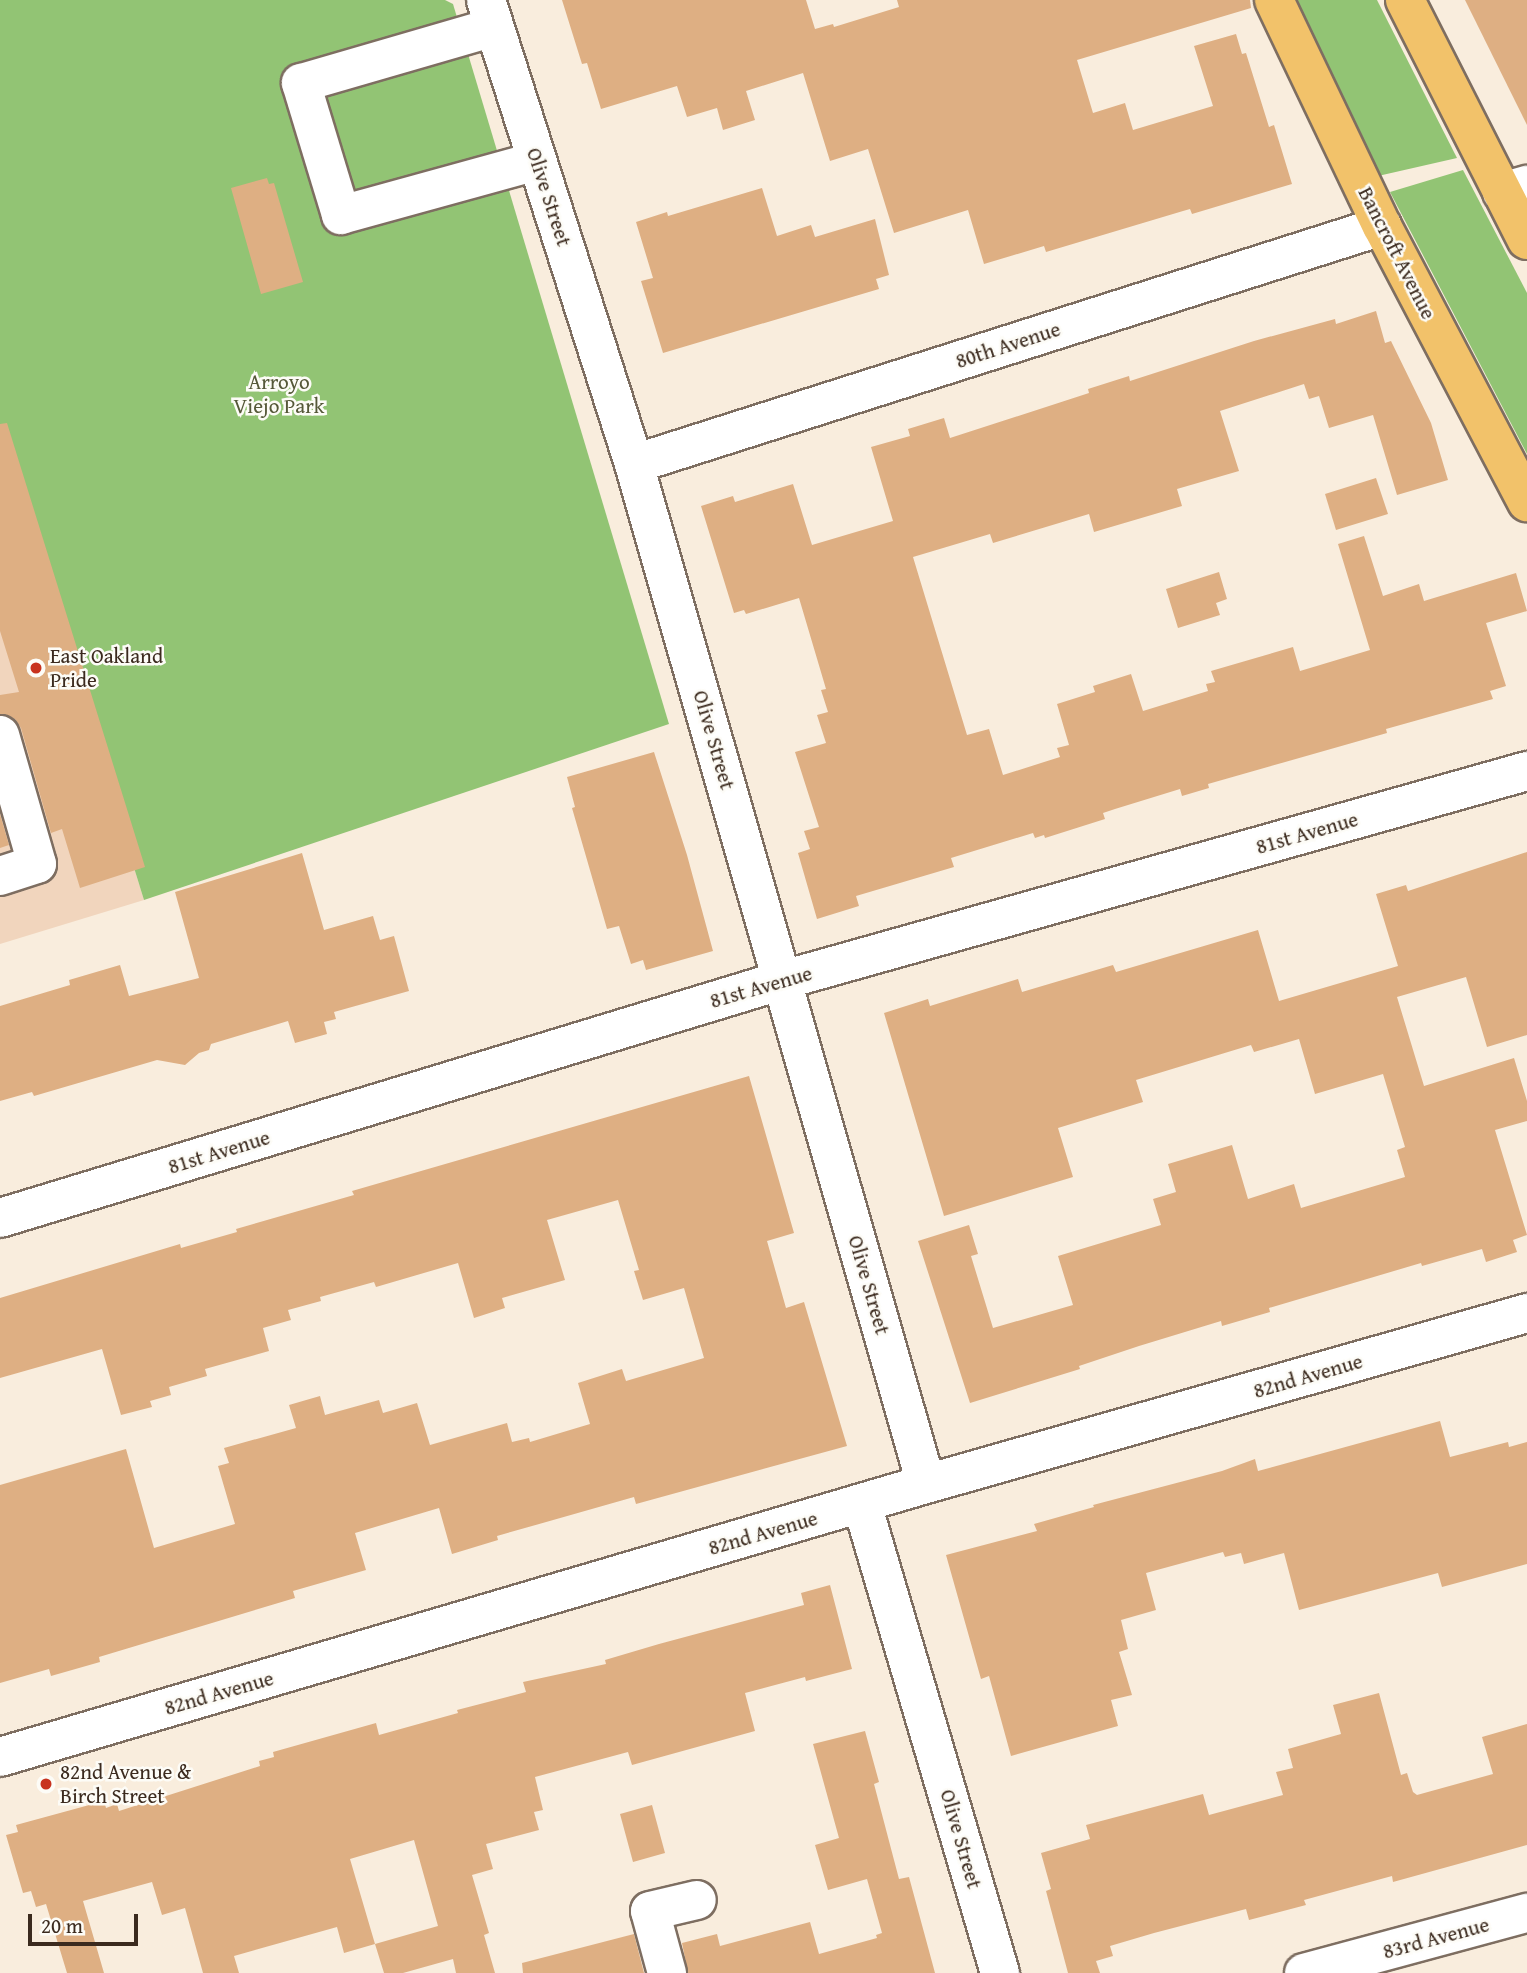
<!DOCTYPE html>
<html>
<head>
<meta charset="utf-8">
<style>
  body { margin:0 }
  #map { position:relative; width:1527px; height:1973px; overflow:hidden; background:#f9eddd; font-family:"Gentium Book Plus",serif }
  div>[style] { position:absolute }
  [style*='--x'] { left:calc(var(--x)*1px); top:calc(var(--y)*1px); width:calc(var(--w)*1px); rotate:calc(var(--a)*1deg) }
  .built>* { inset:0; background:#f1d5bd }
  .green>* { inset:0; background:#92c474 }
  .building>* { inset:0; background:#deaf83 }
  .roads { filter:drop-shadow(2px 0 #7e6e61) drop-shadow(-2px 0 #7e6e61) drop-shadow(0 2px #7e6e61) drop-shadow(0 -2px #7e6e61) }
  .minor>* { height:38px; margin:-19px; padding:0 19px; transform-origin:19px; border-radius:19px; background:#fff }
  .major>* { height:38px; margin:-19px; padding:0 19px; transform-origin:19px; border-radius:19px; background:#f2c26a }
  .dots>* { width:19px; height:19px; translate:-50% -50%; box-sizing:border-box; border:4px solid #fdfcf7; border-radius:50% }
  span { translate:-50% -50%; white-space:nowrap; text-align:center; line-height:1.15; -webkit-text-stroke:5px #fdfcf7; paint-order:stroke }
  .street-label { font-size:21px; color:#3b2a1e }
  .park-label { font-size:21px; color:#555838 }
  .poi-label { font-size:21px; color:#3b2a1e }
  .left { translate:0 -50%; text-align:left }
  .scale { position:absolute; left:28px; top:1914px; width:110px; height:32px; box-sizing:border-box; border:4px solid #3b2a1e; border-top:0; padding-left:9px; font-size:21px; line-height:24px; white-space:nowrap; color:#3b2a1e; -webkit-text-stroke:5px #fdfcf7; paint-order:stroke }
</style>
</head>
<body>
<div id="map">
  <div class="built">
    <i style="clip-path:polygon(0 436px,144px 900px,0 944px)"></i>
  </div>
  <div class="green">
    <i style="clip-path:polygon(0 0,445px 0,453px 4px,669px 724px,144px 900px,0 436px)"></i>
    <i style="clip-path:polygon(1294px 0,1377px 0,1457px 158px,1378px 176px)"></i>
    <i style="clip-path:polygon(1463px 170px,1527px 293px,1527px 454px,1390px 192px)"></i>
  </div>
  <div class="building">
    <i style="clip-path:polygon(562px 0,806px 0,815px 29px,833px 24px,834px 27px,899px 7px,897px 0,1250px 0,1251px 8px,1077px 60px,1093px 113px,1125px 103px,1133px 130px,1213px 106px,1194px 46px,1236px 34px,1242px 54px,1246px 53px,1269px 127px,1274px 125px,1292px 184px,1192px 214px,1190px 209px,1183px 211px,1046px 252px,1044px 246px,984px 264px,968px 210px,894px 233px,868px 149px,830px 161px,803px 73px,746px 91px,755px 120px,723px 130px,717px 108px,687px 117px,677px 86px,601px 109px,587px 63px,582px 64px)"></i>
    <i style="clip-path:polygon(1465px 0,1527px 0,1527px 125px)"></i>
    <i style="clip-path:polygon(267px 178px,269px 184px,274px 183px,303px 282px,261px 294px,231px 188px)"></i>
    <i style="clip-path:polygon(762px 188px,777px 236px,811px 225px,815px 237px,875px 219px,889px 275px,876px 279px,879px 289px,663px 353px,641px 281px,653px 278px,636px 222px,667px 212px,668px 216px)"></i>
    <i style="clip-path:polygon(1376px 311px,1385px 343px,1391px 341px,1431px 423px,1448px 480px,1397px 495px,1373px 415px,1329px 428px,1319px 396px,1309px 399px,1304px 384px,1220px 411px,1239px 471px,1177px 489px,1182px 506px,1094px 532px,1089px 514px,993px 543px,990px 534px,913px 557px,967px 735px,989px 729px,1003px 775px,1060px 757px,1057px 748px,1069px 745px,1057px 704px,1095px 692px,1093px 686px,1131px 674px,1143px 711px,1208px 691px,1206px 684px,1215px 682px,1211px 671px,1293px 647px,1300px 671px,1370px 650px,1338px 544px,1364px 536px,1383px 596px,1419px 584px,1424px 601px,1516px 573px,1527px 611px,1486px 623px,1506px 686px,1490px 691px,1493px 699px,1386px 729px,1387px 733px,1208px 784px,1209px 788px,1182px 796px,1180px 789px,1115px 809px,1103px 813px,1105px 819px,1045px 838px,1044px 835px,1035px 838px,1033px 833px,951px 858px,954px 867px,856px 896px,859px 906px,817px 919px,798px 853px,810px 849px,804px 831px,819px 827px,795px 752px,826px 743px,817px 715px,828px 712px,821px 690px,826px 689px,799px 598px,746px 614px,744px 610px,734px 613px,701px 506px,733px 496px,735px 502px,793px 484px,812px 545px,893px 521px,871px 447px,910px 436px,908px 429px,944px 418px,950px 438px,1089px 393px,1088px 389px,1129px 376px,1130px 381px,1254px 341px,1335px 319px,1336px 324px)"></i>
    <i style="clip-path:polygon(7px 423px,145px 867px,80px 888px,62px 829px,51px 833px,21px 728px,15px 719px,0 714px,0 695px,19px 692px,0 631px,0 424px)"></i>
    <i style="clip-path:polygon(1376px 478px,1388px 514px,1336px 530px,1325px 494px)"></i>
    <i style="clip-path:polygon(1219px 572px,1227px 599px,1216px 603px,1220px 615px,1178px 628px,1166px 589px)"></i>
    <i style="clip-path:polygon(654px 752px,687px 855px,713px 951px,646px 970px,643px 960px,631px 964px,619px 926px,607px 929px,572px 808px,575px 807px,567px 777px)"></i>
    <i style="clip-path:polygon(0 814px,9px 845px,0 848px)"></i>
    <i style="clip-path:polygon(1527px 852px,1527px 1035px,1487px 1047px,1466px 977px,1397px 997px,1424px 1086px,1514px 1058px,1527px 1101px,1527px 1121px,1495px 1130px,1527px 1235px,1513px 1240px,1517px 1252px,1486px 1262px,1482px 1249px,1422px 1266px,1421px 1263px,1269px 1308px,1270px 1312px,1222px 1326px,1221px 1321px,1139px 1346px,1079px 1366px,1080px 1369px,970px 1403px,918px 1241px,969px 1225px,978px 1254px,971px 1256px,993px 1328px,1073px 1305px,1058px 1256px,1161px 1225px,1153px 1199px,1176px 1192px,1168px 1164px,1232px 1145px,1248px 1199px,1294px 1184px,1301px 1208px,1405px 1177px,1397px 1150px,1405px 1147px,1383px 1074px,1315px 1094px,1299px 1039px,1254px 1052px,1251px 1045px,1136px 1080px,1143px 1102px,1058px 1128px,1073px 1177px,944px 1216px,884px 1013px,928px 999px,930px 1006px,1018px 979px,1022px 992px,1113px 965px,1116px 972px,1258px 930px,1279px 1001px,1398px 966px,1376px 894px,1406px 885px,1408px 891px)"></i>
    <i style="clip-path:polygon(302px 853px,324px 930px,373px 916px,380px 940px,394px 936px,409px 991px,334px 1012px,336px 1019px,324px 1022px,327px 1034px,295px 1043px,288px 1021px,211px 1044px,209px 1050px,199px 1053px,185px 1065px,157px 1060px,34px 1096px,32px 1092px,0 1101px,0 1006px,70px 985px,69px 980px,120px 965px,129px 996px,199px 978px,175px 892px)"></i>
    <i style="clip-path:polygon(749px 1076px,794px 1233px,767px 1241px,786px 1308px,804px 1302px,847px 1446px,636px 1504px,634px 1497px,497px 1536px,498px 1540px,452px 1554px,439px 1508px,355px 1533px,366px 1570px,293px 1591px,295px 1598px,99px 1657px,100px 1662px,51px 1676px,49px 1669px,0 1683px,0 1485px,126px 1449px,154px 1548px,235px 1524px,218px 1466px,229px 1463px,224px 1448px,296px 1428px,289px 1405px,320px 1396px,325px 1415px,379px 1400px,383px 1413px,417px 1403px,430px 1445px,507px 1423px,512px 1442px,529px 1438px,530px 1442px,590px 1424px,578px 1383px,622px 1369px,626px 1381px,704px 1358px,684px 1288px,643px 1300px,634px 1271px,639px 1270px,618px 1200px,547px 1220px,565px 1280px,502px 1298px,505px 1308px,474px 1318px,458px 1263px,376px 1287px,374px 1282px,320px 1297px,321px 1301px,288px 1310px,291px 1320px,263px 1328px,269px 1351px,205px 1369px,207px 1376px,169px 1387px,171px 1395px,150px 1401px,152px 1407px,121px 1415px,102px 1349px,0 1378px,0 1298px,180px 1244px,181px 1248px,237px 1232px,236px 1229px,354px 1195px,352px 1191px)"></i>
    <i style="clip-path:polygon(1440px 1421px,1450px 1457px,1508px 1442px,1509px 1447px,1527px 1442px,1527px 1564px,1442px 1587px,1438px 1573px,1299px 1610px,1284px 1553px,1244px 1564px,1241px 1553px,1225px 1557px,1223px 1552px,1146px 1573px,1156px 1610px,1121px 1620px,1128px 1649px,1119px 1652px,1132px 1695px,1111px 1700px,1118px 1726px,1011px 1756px,989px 1676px,981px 1679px,946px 1555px,1037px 1531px,1034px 1524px,1094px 1507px,1093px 1505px,1222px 1471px,1255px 1459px,1258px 1471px)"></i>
    <i style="clip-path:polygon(evenodd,830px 1585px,852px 1669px,806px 1681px,805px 1677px,745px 1693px,755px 1731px,632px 1765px,628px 1752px,535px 1777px,543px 1810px,534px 1812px,539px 1830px,486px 1844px,493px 1869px,472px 1875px,489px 1933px,484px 1935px,495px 1973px,456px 1973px,453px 1959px,403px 1973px,384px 1973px,375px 1944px,344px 1953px,337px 1927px,234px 1956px,239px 1973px,203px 1973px,185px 1908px,162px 1915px,152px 1882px,83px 1901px,104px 1973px,67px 1973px,46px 1904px,36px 1907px,31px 1891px,23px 1893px,6px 1835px,18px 1832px,16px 1825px,104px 1801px,106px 1808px,117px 1804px,119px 1811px,260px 1766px,259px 1761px,274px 1757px,273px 1752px,376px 1723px,379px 1735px,458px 1713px,457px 1710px,526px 1692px,523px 1682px,606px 1664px,605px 1660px,659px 1644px,804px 1605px,801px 1593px,830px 1585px,414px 1840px,438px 1926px,375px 1944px,350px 1859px,414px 1840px)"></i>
    <i style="clip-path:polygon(1379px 1693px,1401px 1775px,1407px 1773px,1413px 1792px,1417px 1795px,1493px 1774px,1482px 1737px,1527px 1724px,1527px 1845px,1393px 1882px,1392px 1876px,1304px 1900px,1306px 1905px,1249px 1920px,1246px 1909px,1154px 1933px,1110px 1946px,1113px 1956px,1096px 1961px,1100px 1973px,1068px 1973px,1046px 1891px,1051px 1889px,1041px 1853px,1090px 1839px,1086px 1825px,1203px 1794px,1209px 1815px,1283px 1795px,1276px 1772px,1293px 1768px,1288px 1749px,1341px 1734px,1333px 1705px)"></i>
    <i style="clip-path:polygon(865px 1731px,879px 1782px,874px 1784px,899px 1879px,909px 1877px,935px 1973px,688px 1973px,682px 1943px,717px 1934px,720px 1946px,810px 1922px,819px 1954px,877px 1938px,876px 1935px,882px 1933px,867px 1879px,828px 1890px,815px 1845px,839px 1838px,813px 1744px)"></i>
    <i style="clip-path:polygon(652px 1805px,665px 1853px,633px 1862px,620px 1814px)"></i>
    <i style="clip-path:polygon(634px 1934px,644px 1973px,523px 1973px,522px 1963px)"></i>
  </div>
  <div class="roads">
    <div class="minor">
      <i style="--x:486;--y:0;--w:487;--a:72.3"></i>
      <i style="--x:634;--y:464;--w:1061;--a:74.02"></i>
      <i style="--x:494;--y:27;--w:201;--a:163.8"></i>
      <i style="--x:301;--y:83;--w:138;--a:73.1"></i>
      <i style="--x:341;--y:215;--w:203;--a:-15.4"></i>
      <i style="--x:1502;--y:192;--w:26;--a:-16"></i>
      <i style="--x:634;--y:464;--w:785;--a:-17.65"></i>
      <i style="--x:0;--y:735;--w:134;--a:74"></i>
      <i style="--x:37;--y:864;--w:39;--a:162"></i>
      <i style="--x:0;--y:1218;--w:818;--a:-16.91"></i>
      <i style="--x:783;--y:980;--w:773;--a:-15.69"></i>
      <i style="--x:862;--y:1504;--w:489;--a:73.6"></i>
      <i style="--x:0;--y:1757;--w:965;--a:-16.43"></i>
      <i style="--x:926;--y:1484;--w:625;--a:-15.88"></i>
      <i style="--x:667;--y:1973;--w:64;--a:-105.3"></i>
      <i style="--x:650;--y:1911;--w:48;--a:-13.2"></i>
      <i style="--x:1304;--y:1973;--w:231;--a:-15.1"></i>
    </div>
    <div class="major">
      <i style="--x:1274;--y:0;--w:250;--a:64.5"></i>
      <i style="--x:1382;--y:226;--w:312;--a:62.3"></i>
      <i style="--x:1405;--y:0;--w:269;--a:63.1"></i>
    </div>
  </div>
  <div class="dots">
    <i style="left:36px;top:668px;background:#c8321e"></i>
    <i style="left:46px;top:1784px;background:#c8321e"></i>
  </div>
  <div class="street-label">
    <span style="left:549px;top:197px;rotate:72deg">Olive Street</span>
    <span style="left:1397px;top:253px;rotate:63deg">Bancroft Avenue</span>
    <span style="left:1008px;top:345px;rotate:-18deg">80th Avenue</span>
    <span style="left:714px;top:740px;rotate:74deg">Olive Street</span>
    <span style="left:1307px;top:833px;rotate:-16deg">81st Avenue</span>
    <span style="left:761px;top:987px;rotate:-16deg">81st Avenue</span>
    <span style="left:219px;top:1152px;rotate:-17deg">81st Avenue</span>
    <span style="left:869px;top:1285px;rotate:74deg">Olive Street</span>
    <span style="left:1308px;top:1376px;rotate:-16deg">82nd Avenue</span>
    <span style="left:763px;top:1533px;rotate:-16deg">82nd Avenue</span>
    <span style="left:219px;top:1693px;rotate:-16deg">82nd Avenue</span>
    <span style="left:961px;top:1839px;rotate:74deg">Olive Street</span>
    <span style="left:1436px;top:1938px;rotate:-15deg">83rd Avenue</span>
  </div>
  <div class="park-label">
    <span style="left:279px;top:394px">Arroyo<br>Viejo Park</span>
  </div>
  <div class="poi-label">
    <span class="left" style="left:50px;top:668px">East Oakland<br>Pride</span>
    <span class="left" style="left:60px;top:1784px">82nd Avenue &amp;<br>Birch Street</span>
  </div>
  <div class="scale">20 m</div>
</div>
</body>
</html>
